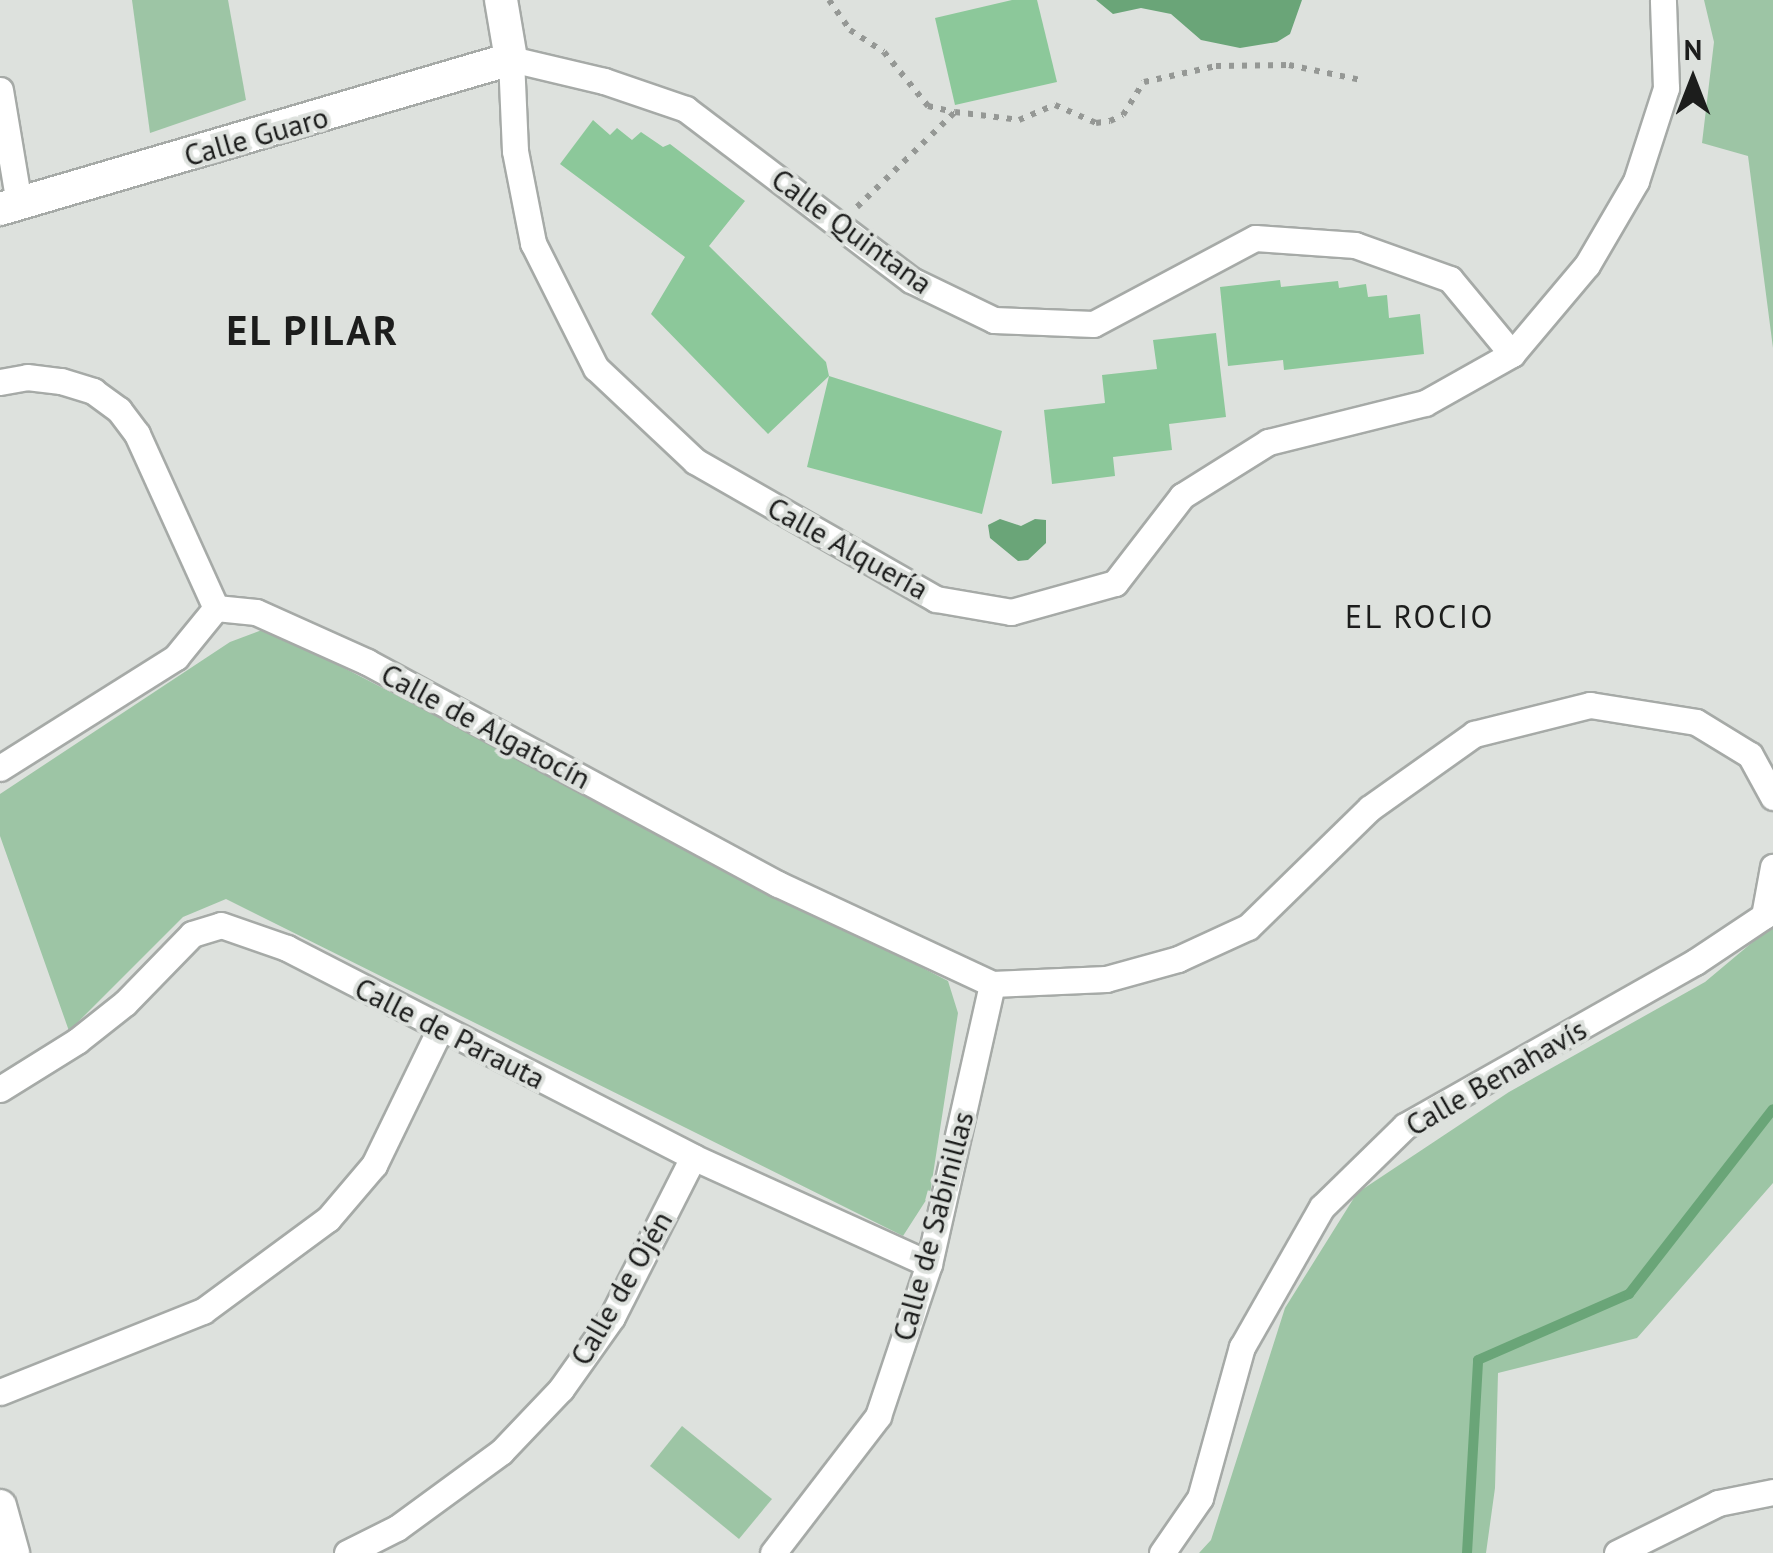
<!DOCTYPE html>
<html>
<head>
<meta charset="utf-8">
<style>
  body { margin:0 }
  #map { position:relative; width:1773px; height:1553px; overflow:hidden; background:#dde1dd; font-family:"PT Sans",sans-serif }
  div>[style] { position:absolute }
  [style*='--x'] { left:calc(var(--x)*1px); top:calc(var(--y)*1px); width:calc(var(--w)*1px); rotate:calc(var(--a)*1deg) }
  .green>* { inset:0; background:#9dc5a5 }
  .water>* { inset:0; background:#6aa578 }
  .stream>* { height:10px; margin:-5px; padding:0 5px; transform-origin:5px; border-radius:5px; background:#6aa578 }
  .building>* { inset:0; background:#8cc89a }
  .path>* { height:6px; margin-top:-3px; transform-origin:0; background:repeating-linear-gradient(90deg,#959895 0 5px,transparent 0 13px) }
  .roads { filter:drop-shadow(2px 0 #a6aaa7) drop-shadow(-2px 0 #a6aaa7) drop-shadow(0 2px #a6aaa7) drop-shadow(0 -2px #a6aaa7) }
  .minor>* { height:25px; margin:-12.5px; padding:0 12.5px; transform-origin:12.5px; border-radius:12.5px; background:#fff }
  .tertiary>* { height:32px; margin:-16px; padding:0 16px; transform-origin:16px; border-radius:16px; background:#fff }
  span { translate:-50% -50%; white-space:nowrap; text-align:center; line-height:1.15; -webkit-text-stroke:8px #dde1dd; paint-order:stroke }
  .street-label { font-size:30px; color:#1c1d1c }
  .neighbourhood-label { font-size:32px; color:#1c1d1c; letter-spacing:2.5px }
  .district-label { font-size:40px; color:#1c1d1c; font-weight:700; letter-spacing:2.5px }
  .north { position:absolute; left:1643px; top:30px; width:100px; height:100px; -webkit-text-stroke:8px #dde1dd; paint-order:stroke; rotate:0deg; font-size:28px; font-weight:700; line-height:40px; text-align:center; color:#1c1d1c }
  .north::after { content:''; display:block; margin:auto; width:35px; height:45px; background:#1c1d1c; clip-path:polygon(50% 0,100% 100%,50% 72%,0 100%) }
</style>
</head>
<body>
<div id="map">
  <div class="green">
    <i style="clip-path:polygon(132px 0,228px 0,246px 100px,150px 133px)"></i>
    <i style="clip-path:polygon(1704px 0,1773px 0,1773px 348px,1748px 156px,1702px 143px,1714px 42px)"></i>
    <i style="clip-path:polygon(267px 628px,948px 981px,958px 1013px,930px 1194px,903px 1236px,226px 899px,183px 917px,69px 1031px,0 836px,0 794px,230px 642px)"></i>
    <i style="clip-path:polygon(1773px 925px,1773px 1183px,1637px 1338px,1498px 1373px,1495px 1488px,1486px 1553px,1199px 1553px,1211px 1540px,1285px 1308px,1357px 1193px,1509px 1092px,1705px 982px)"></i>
    <i style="clip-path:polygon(682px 1426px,772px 1499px,739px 1539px,650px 1466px)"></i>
  </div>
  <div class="water">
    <i style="clip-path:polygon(1096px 0,1302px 0,1290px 34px,1277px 42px,1240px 48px,1201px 40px,1171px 14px,1141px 8px,1113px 14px)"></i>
    <i style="clip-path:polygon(1000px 519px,1021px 526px,1035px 519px,1046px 520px,1046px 543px,1028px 560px,1018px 561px,990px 538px,988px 525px)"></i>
  </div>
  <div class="stream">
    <i style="--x:1467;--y:1553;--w:193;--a:-86.7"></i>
    <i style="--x:1478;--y:1360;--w:165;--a:-23.6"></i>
    <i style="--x:1629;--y:1294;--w:234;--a:-52.1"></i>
  </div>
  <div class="building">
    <i style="clip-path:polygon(1012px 0,1037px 0,1057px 82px,955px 105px,935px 18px)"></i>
    <i style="clip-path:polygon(593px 120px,610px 135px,617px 128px,632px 140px,641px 132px,663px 147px,670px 144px,745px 201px,709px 246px,826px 362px,829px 376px,1002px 431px,982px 514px,807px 467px,829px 376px,768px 434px,651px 314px,685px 257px,560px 164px)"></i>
    <i style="clip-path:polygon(1280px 280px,1281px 287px,1338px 281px,1339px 288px,1366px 284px,1368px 297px,1387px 295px,1389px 318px,1420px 314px,1424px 354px,1284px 370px,1283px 360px,1228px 366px,1220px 287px)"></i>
    <i style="clip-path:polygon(1216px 333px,1226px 417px,1169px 424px,1172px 450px,1113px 457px,1115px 476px,1052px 484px,1044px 410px,1105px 403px,1102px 375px,1157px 369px,1153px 340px)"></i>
  </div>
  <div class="path">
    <i style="--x:829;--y:0;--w:37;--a:55"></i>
    <i style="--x:850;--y:30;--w:40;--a:32.9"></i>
    <i style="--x:884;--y:52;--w:70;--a:50.8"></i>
    <i style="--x:928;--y:106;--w:27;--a:13"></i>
    <i style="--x:857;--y:207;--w:136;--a:-44.1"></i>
    <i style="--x:955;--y:112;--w:64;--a:7.1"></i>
    <i style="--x:1019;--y:120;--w:39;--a:-23"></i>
    <i style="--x:1055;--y:105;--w:45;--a:23.7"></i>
    <i style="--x:1096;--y:123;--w:14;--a:-8"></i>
    <i style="--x:1110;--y:121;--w:14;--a:-25"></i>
    <i style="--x:1123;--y:115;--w:39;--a:-58"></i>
    <i style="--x:1144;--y:82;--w:74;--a:-12.5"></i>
    <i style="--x:1216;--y:66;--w:73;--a:-0.8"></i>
    <i style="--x:1289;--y:65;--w:74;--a:11.8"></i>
  </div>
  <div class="roads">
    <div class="minor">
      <i style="--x:0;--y:90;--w:116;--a:80.5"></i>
      <i style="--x:1512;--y:354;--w:97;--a:-129.6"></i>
      <i style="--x:1450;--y:279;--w:101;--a:-160.3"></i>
      <i style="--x:1355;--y:245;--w:100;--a:-176"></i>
      <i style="--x:1255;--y:238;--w:183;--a:152"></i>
      <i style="--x:1093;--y:324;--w:99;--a:-177.7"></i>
      <i style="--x:994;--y:320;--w:92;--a:-154.3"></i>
      <i style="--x:911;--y:280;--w:283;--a:-142.8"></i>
      <i style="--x:686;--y:109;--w:87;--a:-161.1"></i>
      <i style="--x:604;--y:81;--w:96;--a:-166.7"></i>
      <i style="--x:511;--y:59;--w:92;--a:87.5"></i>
      <i style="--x:515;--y:151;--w:94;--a:78.9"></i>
      <i style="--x:533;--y:243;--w:140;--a:63.3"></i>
      <i style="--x:596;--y:368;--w:136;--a:43.2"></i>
      <i style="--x:695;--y:461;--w:278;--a:29.8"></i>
      <i style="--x:936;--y:599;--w:76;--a:9.8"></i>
      <i style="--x:1011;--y:612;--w:108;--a:-15.6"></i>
      <i style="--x:1115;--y:583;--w:110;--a:-52.4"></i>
      <i style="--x:1182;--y:496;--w:102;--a:-32.1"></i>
      <i style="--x:1268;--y:442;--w:162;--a:-14"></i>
      <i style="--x:1425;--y:403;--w:100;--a:-29.4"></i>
      <i style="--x:1512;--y:354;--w:116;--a:-49.9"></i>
      <i style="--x:1587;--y:265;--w:97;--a:-59.7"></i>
      <i style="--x:1636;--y:181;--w:98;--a:-72.1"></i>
      <i style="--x:1666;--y:88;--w:88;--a:-92"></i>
      <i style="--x:0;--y:382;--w:27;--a:-10"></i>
      <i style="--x:27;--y:377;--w:34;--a:7"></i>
      <i style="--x:61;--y:381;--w:34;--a:17"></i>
      <i style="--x:93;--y:391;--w:32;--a:36"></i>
      <i style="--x:119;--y:410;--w:30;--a:53"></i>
      <i style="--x:137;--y:434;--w:191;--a:65.6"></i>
      <i style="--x:0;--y:768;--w:208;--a:-32.2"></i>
      <i style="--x:176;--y:657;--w:63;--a:-50.8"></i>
      <i style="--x:216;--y:608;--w:40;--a:5.7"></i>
      <i style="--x:256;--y:612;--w:122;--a:24.2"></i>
      <i style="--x:367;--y:662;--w:467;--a:28.4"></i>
      <i style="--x:778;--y:884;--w:236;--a:25"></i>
      <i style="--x:992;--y:984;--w:114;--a:-2.5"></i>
      <i style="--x:1106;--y:979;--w:75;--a:-15.5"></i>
      <i style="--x:1178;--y:959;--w:77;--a:-24.6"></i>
      <i style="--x:1248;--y:927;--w:170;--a:-44.3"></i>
      <i style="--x:1370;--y:808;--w:128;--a:-35.4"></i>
      <i style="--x:1474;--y:734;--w:120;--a:-14"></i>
      <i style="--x:1590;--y:705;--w:107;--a:9.1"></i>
      <i style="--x:1696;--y:722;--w:63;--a:31.4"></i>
      <i style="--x:1750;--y:755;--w:48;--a:61.3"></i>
      <i style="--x:0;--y:1089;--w:91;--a:-31.9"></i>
      <i style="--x:77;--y:1041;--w:61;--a:-38.4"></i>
      <i style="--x:125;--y:1003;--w:96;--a:-45.8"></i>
      <i style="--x:192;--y:934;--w:30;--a:-17"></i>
      <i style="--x:221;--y:925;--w:70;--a:19.2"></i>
      <i style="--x:287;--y:948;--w:457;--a:27.2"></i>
      <i style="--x:693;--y:1157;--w:259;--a:24.4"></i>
      <i style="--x:0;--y:1392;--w:219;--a:-21.8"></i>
      <i style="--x:203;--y:1311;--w:155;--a:-36.4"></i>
      <i style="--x:328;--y:1219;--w:71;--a:-49.6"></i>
      <i style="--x:374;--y:1165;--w:151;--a:-64.1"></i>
      <i style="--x:347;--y:1553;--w:56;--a:-26.6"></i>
      <i style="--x:397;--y:1528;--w:129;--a:-36.2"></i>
      <i style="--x:501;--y:1452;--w:87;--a:-46.4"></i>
      <i style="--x:561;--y:1389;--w:88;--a:-54.7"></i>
      <i style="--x:612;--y:1317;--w:179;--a:-63.1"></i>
      <i style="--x:773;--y:1553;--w:173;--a:-52.5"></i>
      <i style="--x:878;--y:1416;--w:160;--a:-71.5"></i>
      <i style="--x:929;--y:1264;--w:287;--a:-77.3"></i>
      <i style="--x:1162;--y:1553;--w:67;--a:-55.4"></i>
      <i style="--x:1200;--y:1498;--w:157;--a:-74.5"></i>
      <i style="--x:1242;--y:1347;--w:161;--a:-60.3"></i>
      <i style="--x:1322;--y:1207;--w:116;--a:-44.3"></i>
      <i style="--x:1405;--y:1126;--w:333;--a:-29.5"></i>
      <i style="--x:1695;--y:962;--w:83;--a:-33.7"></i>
      <i style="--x:1764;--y:916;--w:50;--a:-79.6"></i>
      <i style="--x:1617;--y:1553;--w:113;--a:-26.3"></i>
      <i style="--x:1718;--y:1503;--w:56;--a:-11.3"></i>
    </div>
    <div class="tertiary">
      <i style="--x:0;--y:209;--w:533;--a:-16.36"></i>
      <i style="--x:511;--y:59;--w:60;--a:-99.6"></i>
      <i style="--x:0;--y:1506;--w:49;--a:74.5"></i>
    </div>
  </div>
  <div class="street-label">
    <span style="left:256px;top:136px;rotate:-16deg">Calle Guaro</span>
    <span style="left:852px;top:231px;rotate:36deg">Calle Quintana</span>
    <span style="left:848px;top:548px;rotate:29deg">Calle Alquería</span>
    <span style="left:486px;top:726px;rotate:28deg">Calle de Algatocín</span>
    <span style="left:450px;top:1033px;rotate:27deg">Calle de Parauta</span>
    <span style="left:1496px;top:1077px;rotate:-30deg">Calle Benahavís</span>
    <span style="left:933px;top:1226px;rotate:-75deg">Calle de Sabinillas</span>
    <span style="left:621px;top:1288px;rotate:-60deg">Calle de Ojén</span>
  </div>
  <div class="neighbourhood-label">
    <span style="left:1420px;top:616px">EL ROCIO</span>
  </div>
  <div class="district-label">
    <span style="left:313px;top:330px">EL PILAR</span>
  </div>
  <div class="north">N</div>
</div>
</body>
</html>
